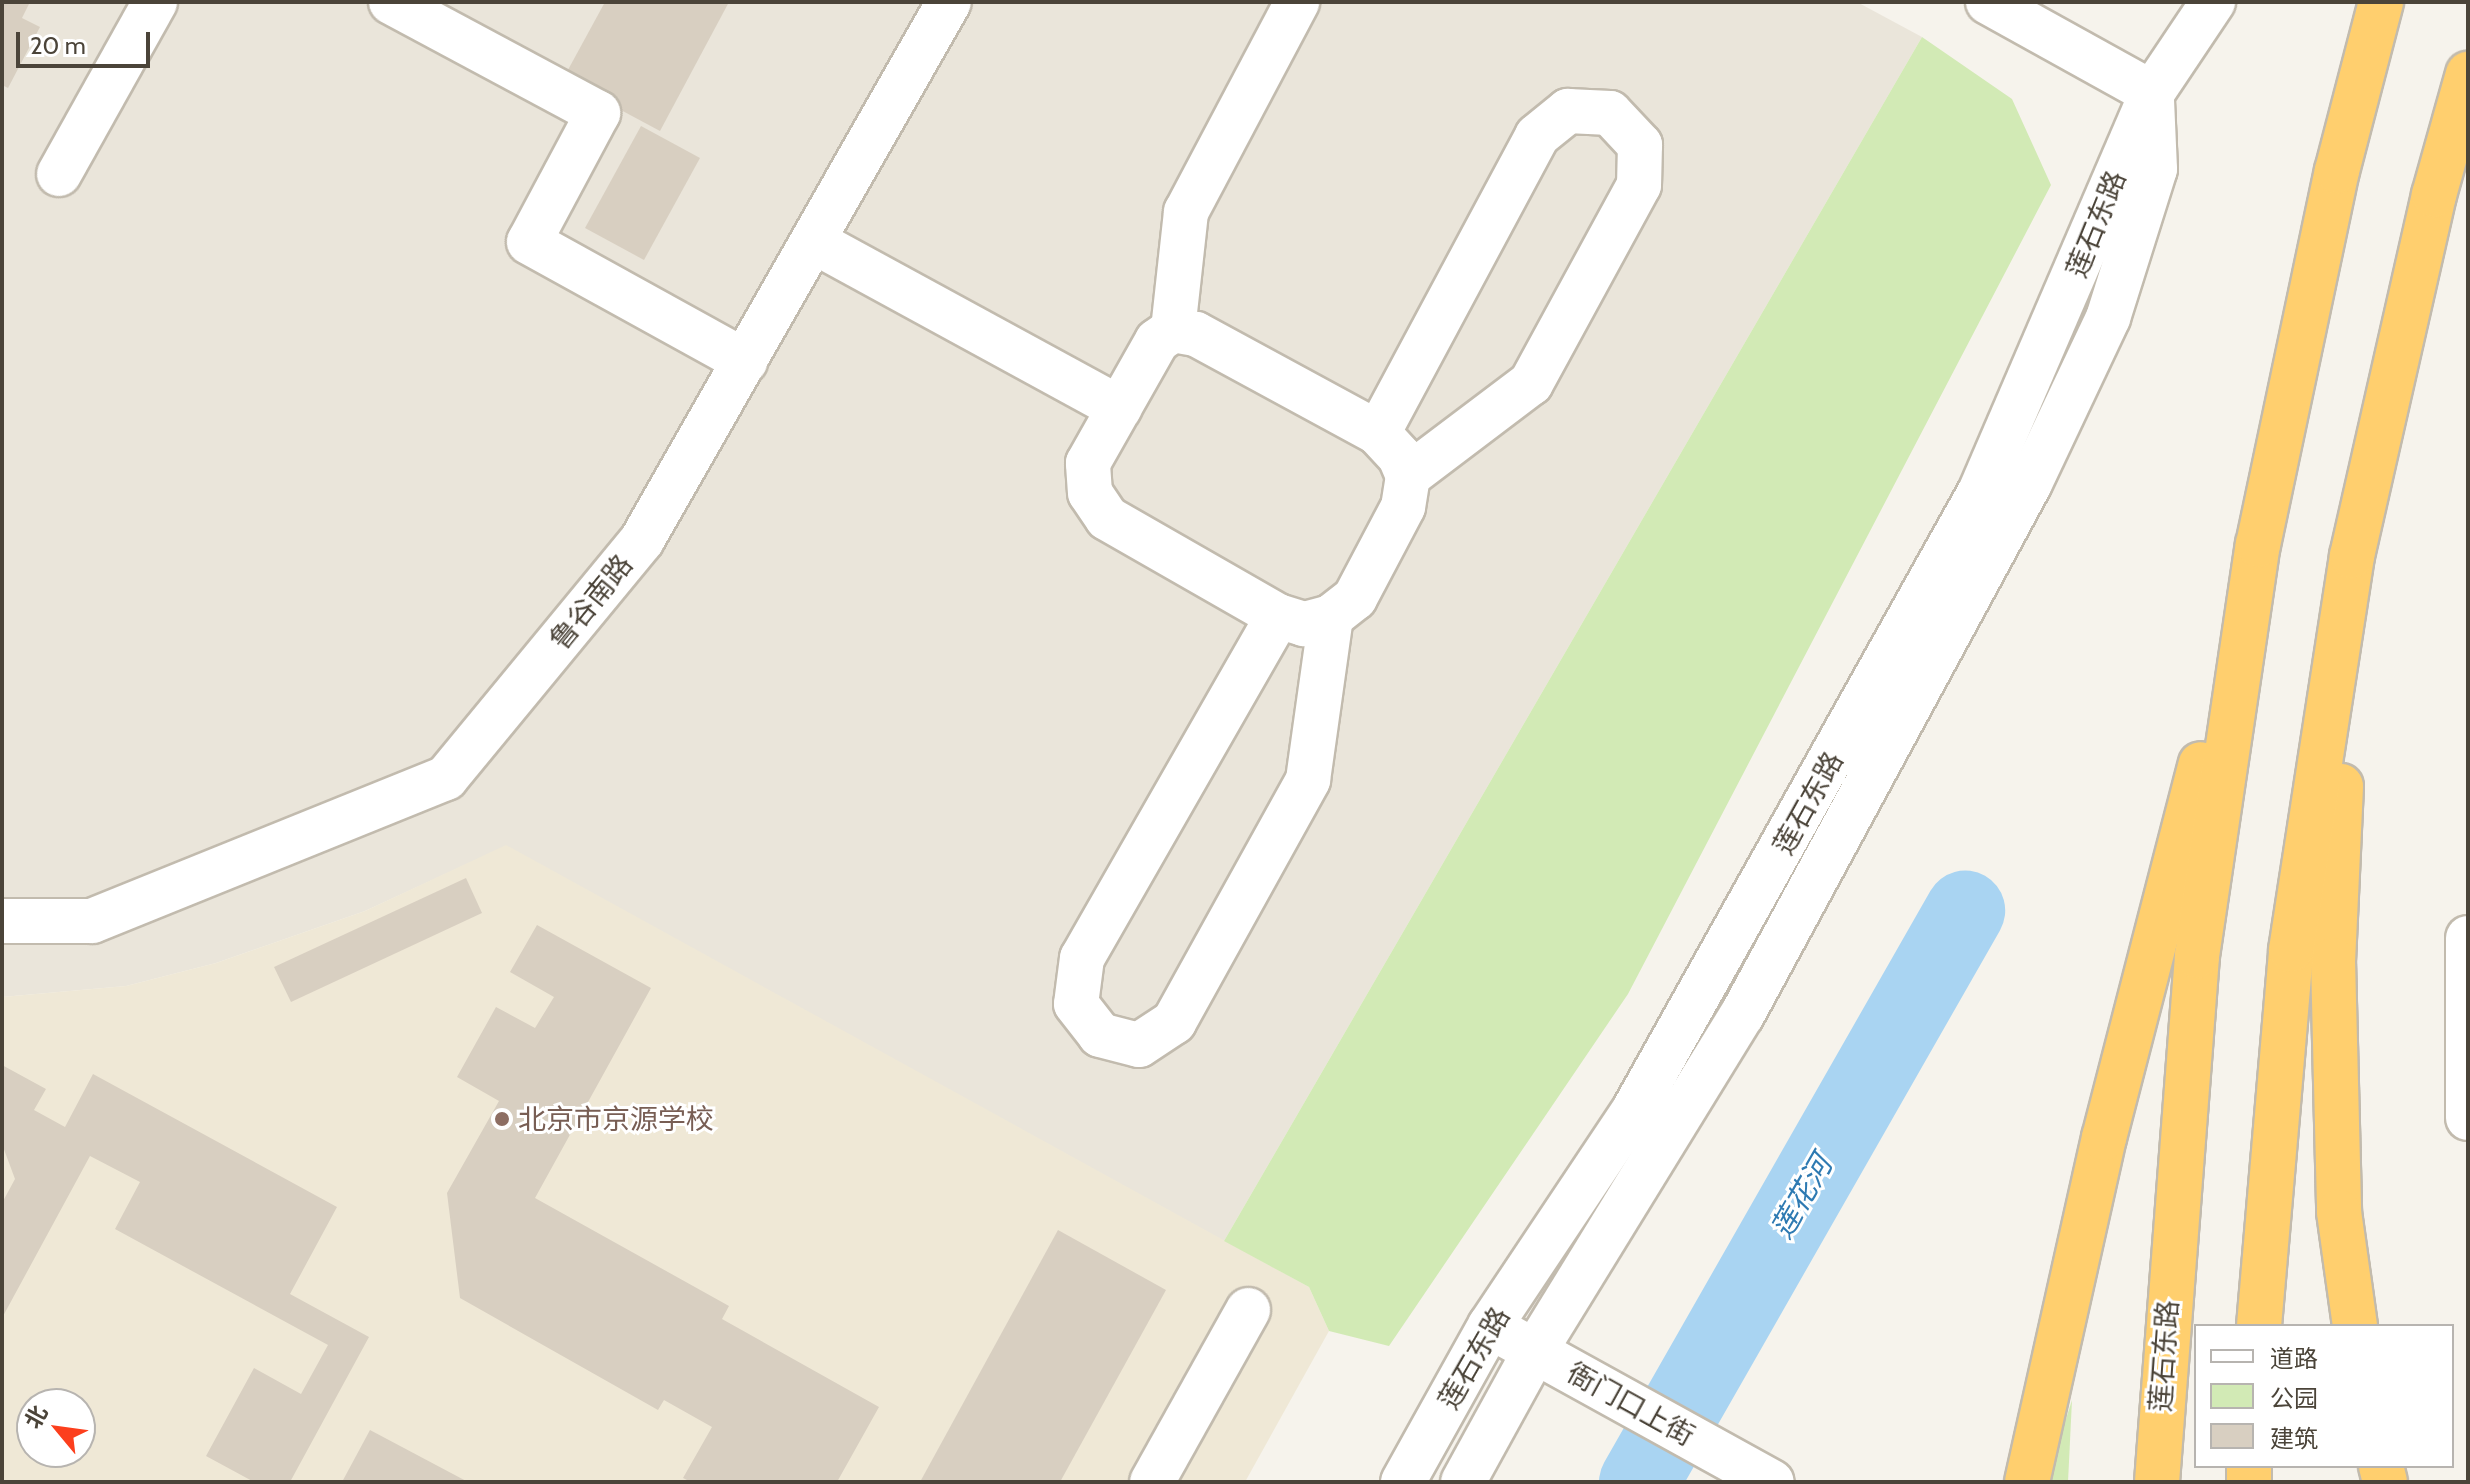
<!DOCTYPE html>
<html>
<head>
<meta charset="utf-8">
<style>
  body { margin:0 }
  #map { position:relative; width:2470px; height:1484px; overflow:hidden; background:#f6f3ec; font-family:Cabin,"Noto Sans SC",sans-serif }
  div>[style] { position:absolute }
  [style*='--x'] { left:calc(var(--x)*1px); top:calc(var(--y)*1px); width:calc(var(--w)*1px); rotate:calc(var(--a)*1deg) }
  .residential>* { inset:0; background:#eae5da }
  .education>* { inset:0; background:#efe8d6 }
  .green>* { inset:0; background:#d2eab5 }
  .river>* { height:80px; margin:-40px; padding:0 40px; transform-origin:40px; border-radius:40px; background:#a9d4f2 }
  .building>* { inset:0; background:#d8cfc1 }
  .roads { filter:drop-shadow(2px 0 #c2bbae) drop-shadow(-2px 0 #c2bbae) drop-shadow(0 2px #c2bbae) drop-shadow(0 -2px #c2bbae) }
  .minor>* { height:44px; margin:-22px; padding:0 22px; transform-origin:22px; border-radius:22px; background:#fff }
  .highway>* { height:44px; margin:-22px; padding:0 22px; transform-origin:22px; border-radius:22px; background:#ffcf6e }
  .dots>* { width:22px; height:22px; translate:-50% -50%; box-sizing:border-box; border:4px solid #fff; border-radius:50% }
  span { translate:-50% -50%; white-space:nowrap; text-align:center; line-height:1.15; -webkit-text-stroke:6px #fff; paint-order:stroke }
  .street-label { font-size:28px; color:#4b4439 }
  .education-label { font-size:28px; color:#785e54 }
  .left { translate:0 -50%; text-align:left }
  .water-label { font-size:30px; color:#2e7ab2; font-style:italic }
  .frame { position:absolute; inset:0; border:4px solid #4b4439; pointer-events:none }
  .legend { position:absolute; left:2194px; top:1324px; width:260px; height:144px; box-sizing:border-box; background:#fff; border:2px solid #b7b4b0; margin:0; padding:10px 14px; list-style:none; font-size:24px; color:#4b4439 }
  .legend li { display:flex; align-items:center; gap:16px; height:40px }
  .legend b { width:40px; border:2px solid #b7b4b0 }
  .north { position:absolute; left:16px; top:1388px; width:80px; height:80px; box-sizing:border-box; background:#fff; border:2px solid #b7b4b0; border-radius:50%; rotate:299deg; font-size:22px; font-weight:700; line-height:32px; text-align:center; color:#4b4439 }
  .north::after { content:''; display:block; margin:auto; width:28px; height:36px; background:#fc3f1d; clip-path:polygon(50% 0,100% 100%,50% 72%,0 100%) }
  .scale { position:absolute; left:16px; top:32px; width:134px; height:36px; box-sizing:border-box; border:4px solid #4b4439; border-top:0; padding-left:10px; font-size:24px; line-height:28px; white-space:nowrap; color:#4b4439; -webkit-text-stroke:6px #fff; paint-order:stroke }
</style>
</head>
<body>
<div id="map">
  <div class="residential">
    <i style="clip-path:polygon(2px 2px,1857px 2px,1922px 37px,1224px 1241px,506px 846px,365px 911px,216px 963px,126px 986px,2px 997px)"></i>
  </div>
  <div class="education">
    <i style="clip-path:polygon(evenodd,506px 845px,1309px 1287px,1329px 1331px,1245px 1482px,2px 1482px,2px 997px,126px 986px,216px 963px,365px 911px,506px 845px,32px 1404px,80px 1404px,80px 1452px,32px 1452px,32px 1404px)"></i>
  </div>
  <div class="green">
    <i style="clip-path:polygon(1922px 37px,2012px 99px,2051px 185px,1628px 994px,1389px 1346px,1329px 1331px,1309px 1287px,1224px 1241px)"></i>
    <i style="clip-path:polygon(2072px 1400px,2068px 1482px,2046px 1482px)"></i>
  </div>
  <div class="river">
    <i style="--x:1639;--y:1482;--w:658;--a:-60.28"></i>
  </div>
  <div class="building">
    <i style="clip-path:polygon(2px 2px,30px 2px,22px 18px,40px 27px,8px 88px,2px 85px)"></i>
    <i style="clip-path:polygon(605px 2px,729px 2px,660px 131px,563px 79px)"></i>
    <i style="clip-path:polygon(641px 126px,700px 158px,644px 260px,585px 228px)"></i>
    <i style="clip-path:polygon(466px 878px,482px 913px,291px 1002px,274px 967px)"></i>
    <i style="clip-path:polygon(537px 925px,651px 988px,535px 1198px,729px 1306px,722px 1319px,879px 1407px,837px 1482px,691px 1482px,683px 1478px,712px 1427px,664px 1400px,658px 1410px,460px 1298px,447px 1193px,499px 1101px,457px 1077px,496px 1007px,535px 1028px,554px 997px,510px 972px)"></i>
    <i style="clip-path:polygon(2px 1065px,46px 1089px,34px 1110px,65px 1127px,93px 1074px,337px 1207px,290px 1294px,369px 1337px,290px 1482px,254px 1482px,206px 1456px,254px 1368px,301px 1394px,328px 1345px,115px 1229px,140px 1182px,90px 1156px,2px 1318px,2px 1203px,15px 1179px,2px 1144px)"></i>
    <i style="clip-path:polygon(1058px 1230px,1166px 1290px,1060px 1482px,920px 1482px)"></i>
    <i style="clip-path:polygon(370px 1430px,468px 1482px,342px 1482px)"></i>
  </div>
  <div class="roads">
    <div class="minor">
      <i style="--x:391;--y:2;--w:235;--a:28.2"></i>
      <i style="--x:598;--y:113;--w:146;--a:118.1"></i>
      <i style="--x:529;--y:242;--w:247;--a:28.9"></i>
      <i style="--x:1988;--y:2;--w:188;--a:29"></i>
      <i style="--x:59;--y:174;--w:197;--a:-60.8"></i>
      <i style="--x:813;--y:241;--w:349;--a:28.6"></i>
      <i style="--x:1173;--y:330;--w:23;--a:10"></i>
      <i style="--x:1196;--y:334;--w:207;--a:28.5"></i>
      <i style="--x:1378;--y:433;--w:33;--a:47"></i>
      <i style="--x:1400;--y:457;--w:21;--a:67"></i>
      <i style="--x:1408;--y:476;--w:31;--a:99"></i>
      <i style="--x:1403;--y:507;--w:103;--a:117.8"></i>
      <i style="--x:1355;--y:598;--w:31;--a:142"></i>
      <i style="--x:1331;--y:617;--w:28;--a:165"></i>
      <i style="--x:1304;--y:624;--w:27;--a:-163"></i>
      <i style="--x:1278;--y:616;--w:197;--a:-150.2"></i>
      <i style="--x:1107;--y:518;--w:30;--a:-124"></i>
      <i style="--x:1090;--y:493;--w:30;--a:-94"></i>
      <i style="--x:1088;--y:463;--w:140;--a:-60.5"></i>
      <i style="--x:1157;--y:341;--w:19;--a:-35"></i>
      <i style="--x:1173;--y:330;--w:119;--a:-83.7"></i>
      <i style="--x:1186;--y:212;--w:238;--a:-62.1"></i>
      <i style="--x:1378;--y:433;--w:337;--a:-61.8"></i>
      <i style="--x:1537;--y:136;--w:40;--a:-39"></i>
      <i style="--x:1568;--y:111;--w:42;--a:2.7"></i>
      <i style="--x:1610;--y:113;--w:44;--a:46.8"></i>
      <i style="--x:1640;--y:145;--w:40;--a:91.4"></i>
      <i style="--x:1639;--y:185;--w:226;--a:118.6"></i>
      <i style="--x:1531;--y:383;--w:154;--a:142.9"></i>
      <i style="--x:1278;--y:616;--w:394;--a:119.8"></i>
      <i style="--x:1082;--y:958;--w:46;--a:97.4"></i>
      <i style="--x:1076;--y:1004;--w:39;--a:52"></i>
      <i style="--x:1100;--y:1035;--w:40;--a:14.4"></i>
      <i style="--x:1139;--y:1045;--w:42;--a:-33.3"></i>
      <i style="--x:1174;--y:1022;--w:277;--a:-61"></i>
      <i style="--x:1308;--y:780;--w:165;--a:-82"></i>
      <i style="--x:2;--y:921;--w:90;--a:0"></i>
      <i style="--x:92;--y:921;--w:382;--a:-22"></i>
      <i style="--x:446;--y:778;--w:308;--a:-50.5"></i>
      <i style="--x:642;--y:540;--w:619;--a:-60.29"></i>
      <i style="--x:2468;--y:938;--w:180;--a:90"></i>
      <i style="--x:1509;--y:1337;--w:300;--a:28.9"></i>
      <i style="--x:1152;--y:1482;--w:197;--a:-60.8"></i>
      <i style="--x:1403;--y:1482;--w:179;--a:-60.9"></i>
      <i style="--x:1490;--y:1326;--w:260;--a:-56.3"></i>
      <i style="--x:1634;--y:1110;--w:708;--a:-60.76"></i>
      <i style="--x:1980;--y:492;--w:434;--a:-66.7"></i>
      <i style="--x:2152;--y:93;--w:110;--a:-56.2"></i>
      <i style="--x:1463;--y:1482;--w:149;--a:-61.2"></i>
      <i style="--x:1535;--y:1351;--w:395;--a:-58.4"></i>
      <i style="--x:1742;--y:1015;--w:605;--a:-61.57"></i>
      <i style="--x:2030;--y:483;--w:183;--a:-64.7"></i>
      <i style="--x:2108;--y:318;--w:156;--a:-72.5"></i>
      <i style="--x:2155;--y:169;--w:69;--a:-92.5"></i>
    </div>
    <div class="highway">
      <i style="--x:2341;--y:786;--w:174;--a:92.6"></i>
      <i style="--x:2333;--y:960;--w:252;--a:88.6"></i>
      <i style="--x:2339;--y:1212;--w:115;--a:82"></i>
      <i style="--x:2259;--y:1326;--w:377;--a:-85.1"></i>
      <i style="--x:2291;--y:950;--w:399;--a:-81.2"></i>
      <i style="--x:2352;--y:556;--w:370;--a:-77.2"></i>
      <i style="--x:2434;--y:195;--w:126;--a:-74.3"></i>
      <i style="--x:2381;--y:1466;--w:16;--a:76"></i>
      <i style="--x:2027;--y:1482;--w:353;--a:-77.4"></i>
      <i style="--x:2104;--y:1138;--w:386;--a:-75.5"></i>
      <i style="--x:2157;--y:1482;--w:528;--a:-85.65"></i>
      <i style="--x:2197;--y:956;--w:416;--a:-81.6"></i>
      <i style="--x:2258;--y:545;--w:382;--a:-78.1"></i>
      <i style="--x:2337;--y:171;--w:175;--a:-75.4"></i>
      <i style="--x:2249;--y:1482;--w:16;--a:-90"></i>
    </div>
  </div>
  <div class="dots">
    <i style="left:502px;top:1119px;background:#8d6e63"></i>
  </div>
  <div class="street-label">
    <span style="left:2096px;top:224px;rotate:-68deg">莲石东路</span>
    <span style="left:591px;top:602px;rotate:-51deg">鲁谷南路</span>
    <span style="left:1808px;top:803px;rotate:-61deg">莲石东路</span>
    <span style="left:2164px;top:1356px;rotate:-86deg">莲石东路</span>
    <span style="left:1474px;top:1358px;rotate:-60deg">莲石东路</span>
    <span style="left:1631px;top:1404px;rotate:29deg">衙门口上街</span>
  </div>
  <div class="education-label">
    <span class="left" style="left:518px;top:1119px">北京市京源学校</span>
  </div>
  <div class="water-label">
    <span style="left:1802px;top:1197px;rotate:-60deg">莲花河</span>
  </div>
  <div class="frame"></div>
  <ul class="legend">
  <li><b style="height:10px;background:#fff"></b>道路</li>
  <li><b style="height:22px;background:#d2eab5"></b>公园</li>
  <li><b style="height:22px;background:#d8cfc1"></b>建筑</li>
  </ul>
  <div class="north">北</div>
  <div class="scale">20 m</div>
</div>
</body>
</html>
